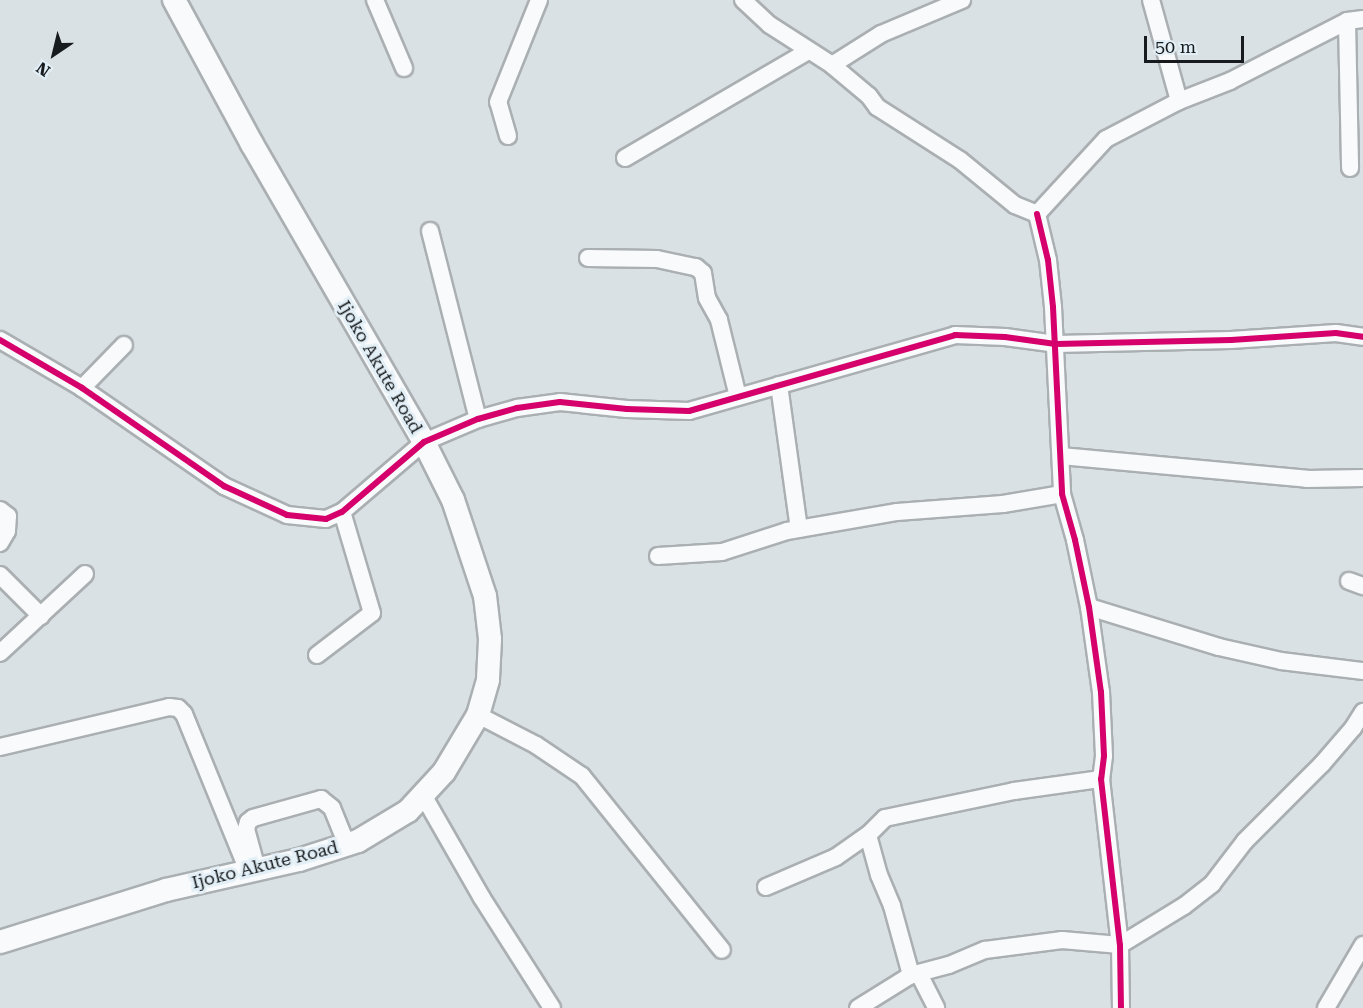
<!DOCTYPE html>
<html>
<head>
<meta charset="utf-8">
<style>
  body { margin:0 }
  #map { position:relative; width:1363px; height:1008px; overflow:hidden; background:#dae1e5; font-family:"Roboto Serif",serif }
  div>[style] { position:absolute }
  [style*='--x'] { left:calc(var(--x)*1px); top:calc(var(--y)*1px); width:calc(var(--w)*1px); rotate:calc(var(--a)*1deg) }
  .roads { filter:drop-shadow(2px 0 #aaafb2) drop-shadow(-2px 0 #aaafb2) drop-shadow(0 2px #aaafb2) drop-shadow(0 -2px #aaafb2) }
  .minor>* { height:16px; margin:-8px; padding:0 8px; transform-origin:8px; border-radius:8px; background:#f9fafb }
  .secondary>* { height:22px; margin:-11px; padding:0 11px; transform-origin:11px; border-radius:11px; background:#f9fafb }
  .cycleway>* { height:6px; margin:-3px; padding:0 3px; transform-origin:3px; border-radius:3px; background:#d6006c }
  span { translate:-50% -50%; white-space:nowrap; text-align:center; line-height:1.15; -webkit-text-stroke:6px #e3eff6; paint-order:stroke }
  .street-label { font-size:18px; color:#171b1e }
  .north { position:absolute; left:24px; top:24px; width:60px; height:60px; -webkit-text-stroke:4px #e3eff6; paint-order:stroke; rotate:215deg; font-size:16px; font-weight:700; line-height:24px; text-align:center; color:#171b1e }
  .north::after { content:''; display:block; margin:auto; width:21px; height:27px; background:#171b1e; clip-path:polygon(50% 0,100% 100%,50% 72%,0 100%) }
  .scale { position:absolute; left:1144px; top:36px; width:100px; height:27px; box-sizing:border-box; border:3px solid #171b1e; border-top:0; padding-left:8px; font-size:18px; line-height:21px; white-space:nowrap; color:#171b1e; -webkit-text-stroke:4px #e3eff6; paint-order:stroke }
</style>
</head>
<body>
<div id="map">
  <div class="roads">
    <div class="minor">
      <i style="--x:375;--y:0;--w:74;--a:66.9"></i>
      <i style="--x:743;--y:0;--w:37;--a:43"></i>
      <i style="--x:770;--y:25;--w:74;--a:32.8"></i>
      <i style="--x:832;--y:65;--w:48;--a:40"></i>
      <i style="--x:869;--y:96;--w:14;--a:54"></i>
      <i style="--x:877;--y:107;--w:98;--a:32.6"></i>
      <i style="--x:960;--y:160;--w:71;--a:39.3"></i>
      <i style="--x:1015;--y:205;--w:24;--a:22"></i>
      <i style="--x:1151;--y:0;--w:105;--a:74.5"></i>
      <i style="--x:1347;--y:21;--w:147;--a:88.8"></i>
      <i style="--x:832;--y:65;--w:58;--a:-32.3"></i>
      <i style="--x:881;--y:34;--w:88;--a:-22.8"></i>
      <i style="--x:508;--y:136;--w:35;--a:-106"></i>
      <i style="--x:498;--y:102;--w:110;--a:-68.1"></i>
      <i style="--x:625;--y:158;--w:212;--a:-30.3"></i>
      <i style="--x:1037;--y:214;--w:47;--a:76.6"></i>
      <i style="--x:1048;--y:260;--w:47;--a:83.9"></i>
      <i style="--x:1053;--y:307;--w:187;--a:87.2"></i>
      <i style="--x:1062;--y:494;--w:48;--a:74.2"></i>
      <i style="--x:1075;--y:540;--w:68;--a:78.2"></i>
      <i style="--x:1089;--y:607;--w:86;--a:82"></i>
      <i style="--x:1101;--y:692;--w:64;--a:87.3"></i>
      <i style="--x:1104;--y:756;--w:23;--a:97"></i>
      <i style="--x:1101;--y:779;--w:167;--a:83.5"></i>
      <i style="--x:1120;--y:945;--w:63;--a:89.1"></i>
      <i style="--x:1037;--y:214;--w:102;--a:-47.4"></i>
      <i style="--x:1106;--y:139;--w:82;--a:-27.5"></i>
      <i style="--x:1179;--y:101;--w:55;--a:-21.4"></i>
      <i style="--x:1230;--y:81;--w:131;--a:-27.1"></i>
      <i style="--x:1347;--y:21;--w:16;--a:-7"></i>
      <i style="--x:430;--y:231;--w:194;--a:75.7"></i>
      <i style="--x:588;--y:258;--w:69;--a:0.8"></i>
      <i style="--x:657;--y:259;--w:40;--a:12"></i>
      <i style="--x:696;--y:267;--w:9;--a:41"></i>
      <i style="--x:703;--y:273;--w:25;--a:81"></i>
      <i style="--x:707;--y:298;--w:25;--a:61"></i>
      <i style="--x:719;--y:320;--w:79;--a:76.1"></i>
      <i style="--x:0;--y:340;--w:95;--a:30.3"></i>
      <i style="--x:82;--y:388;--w:173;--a:34.6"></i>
      <i style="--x:224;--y:486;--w:69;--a:24.7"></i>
      <i style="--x:287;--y:515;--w:39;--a:6"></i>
      <i style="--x:326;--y:519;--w:17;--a:-24"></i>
      <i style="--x:342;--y:512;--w:108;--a:-40.5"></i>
      <i style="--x:424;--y:442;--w:59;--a:-23.1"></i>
      <i style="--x:478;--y:419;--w:41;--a:-15.8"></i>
      <i style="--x:517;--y:408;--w:43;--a:-7.9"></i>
      <i style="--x:560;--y:402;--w:67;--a:6"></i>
      <i style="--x:627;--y:409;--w:62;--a:1.8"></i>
      <i style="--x:689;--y:411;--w:277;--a:-15.9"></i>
      <i style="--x:955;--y:335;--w:50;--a:2.3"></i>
      <i style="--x:1005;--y:337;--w:51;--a:7.8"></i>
      <i style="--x:1056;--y:344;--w:175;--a:-1.3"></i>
      <i style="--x:1231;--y:340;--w:105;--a:-3.8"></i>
      <i style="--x:1336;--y:333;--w:27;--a:8"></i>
      <i style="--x:779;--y:385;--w:145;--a:82.1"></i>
      <i style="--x:82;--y:388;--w:60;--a:-45.7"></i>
      <i style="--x:1061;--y:456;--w:247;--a:5.3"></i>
      <i style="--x:1307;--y:479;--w:56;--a:-1"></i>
      <i style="--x:0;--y:510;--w:10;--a:37"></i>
      <i style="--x:8;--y:516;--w:15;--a:94"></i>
      <i style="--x:7;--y:531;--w:14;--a:120"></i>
      <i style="--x:658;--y:556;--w:64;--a:-3.6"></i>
      <i style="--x:722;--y:552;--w:68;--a:-17.9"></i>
      <i style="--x:787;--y:531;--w:112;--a:-9.8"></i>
      <i style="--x:897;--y:512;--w:106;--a:-4.3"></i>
      <i style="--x:1003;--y:504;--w:60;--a:-9.6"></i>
      <i style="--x:0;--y:575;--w:58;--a:45"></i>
      <i style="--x:1349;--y:581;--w:15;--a:20"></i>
      <i style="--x:1089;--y:607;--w:136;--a:17.1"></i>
      <i style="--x:1219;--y:647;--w:64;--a:12.7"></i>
      <i style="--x:1281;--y:661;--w:83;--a:7"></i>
      <i style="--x:0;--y:653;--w:116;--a:-42.9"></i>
      <i style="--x:317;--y:655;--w:69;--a:-37.4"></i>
      <i style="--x:372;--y:613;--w:105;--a:-106.5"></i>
      <i style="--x:478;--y:715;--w:65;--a:27.3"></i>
      <i style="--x:536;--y:745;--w:55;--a:34"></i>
      <i style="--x:582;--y:776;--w:223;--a:51.2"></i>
      <i style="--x:0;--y:747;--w:174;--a:-13.3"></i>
      <i style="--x:169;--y:707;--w:9;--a:6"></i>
      <i style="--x:178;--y:708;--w:8;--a:45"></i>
      <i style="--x:184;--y:714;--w:170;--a:67.8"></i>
      <i style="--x:423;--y:795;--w:119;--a:60.2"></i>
      <i style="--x:482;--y:898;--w:130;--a:57.5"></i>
      <i style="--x:868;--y:835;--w:41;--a:74.6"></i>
      <i style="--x:879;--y:875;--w:34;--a:67"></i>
      <i style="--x:892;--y:906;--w:72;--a:74.6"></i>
      <i style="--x:257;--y:869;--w:41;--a:-105.4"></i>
      <i style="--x:246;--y:829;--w:7;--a:-74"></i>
      <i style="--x:248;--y:822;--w:6;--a:-39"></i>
      <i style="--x:253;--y:818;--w:71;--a:-15.6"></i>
      <i style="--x:321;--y:799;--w:14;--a:39"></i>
      <i style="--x:332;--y:808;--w:40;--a:68"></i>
      <i style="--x:766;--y:887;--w:76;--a:-23.2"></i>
      <i style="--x:836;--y:857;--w:39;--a:-35"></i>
      <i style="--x:868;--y:835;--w:24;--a:-45"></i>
      <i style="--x:885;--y:818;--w:132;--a:-11.8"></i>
      <i style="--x:1014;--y:791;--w:88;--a:-7.9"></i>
      <i style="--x:919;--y:974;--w:38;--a:63"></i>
      <i style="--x:858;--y:1008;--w:62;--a:-31.9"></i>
      <i style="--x:911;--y:975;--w:39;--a:-15"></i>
      <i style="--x:949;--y:965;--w:39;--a:-23"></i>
      <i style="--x:985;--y:950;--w:78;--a:-7.4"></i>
      <i style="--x:1062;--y:940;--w:58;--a:4.9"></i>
      <i style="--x:1120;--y:945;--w:75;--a:-31.4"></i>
      <i style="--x:1184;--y:906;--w:36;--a:-38"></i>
      <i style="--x:1212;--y:884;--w:54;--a:-52.5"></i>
      <i style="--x:1245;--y:841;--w:109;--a:-45"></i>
      <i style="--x:1322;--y:764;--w:48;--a:-49.3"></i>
      <i style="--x:1353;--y:728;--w:19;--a:-58"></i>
      <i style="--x:1326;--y:1008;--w:73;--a:-59.6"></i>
    </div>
    <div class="secondary">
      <i style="--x:0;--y:942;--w:174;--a:-17.4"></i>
      <i style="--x:166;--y:890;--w:136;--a:-12.7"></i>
      <i style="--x:299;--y:860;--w:62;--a:-17.9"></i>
      <i style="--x:358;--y:841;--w:58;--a:-31"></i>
      <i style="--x:408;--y:811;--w:53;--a:-47.3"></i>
      <i style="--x:444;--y:772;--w:66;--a:-59.2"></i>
      <i style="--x:478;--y:715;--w:37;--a:-74"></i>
      <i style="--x:488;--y:679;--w:40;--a:-87.1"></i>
      <i style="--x:490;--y:639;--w:43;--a:-96.6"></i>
      <i style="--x:485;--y:596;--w:101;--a:-108.4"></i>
      <i style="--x:453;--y:500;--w:65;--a:-116.6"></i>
      <i style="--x:424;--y:442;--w:344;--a:-120"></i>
      <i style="--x:252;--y:144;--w:164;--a:-118.4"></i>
    </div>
  </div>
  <div class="cycleway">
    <i style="--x:1037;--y:214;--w:47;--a:76.6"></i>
    <i style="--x:1048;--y:260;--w:47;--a:83.9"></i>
    <i style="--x:1053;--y:307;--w:187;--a:87.2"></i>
    <i style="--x:1062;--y:494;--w:48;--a:74.2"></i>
    <i style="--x:1075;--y:540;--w:68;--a:78.2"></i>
    <i style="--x:1089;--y:607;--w:86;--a:82"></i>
    <i style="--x:1101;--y:692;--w:64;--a:87.3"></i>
    <i style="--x:1104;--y:756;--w:23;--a:97"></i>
    <i style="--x:1101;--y:779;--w:167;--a:83.5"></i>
    <i style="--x:1120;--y:945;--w:63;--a:89.1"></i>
    <i style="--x:0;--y:340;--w:95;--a:30.3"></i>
    <i style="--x:82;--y:388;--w:173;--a:34.6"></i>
    <i style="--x:224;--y:486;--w:69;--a:24.7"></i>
    <i style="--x:287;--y:515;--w:39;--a:6"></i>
    <i style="--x:326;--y:519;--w:17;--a:-24"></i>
    <i style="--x:342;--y:512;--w:108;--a:-40.5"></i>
    <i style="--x:424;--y:442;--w:59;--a:-23.1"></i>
    <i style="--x:478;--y:419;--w:41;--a:-15.8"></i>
    <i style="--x:517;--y:408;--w:43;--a:-7.9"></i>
    <i style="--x:560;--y:402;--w:67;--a:6"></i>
    <i style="--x:627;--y:409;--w:62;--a:1.8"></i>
    <i style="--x:689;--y:411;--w:277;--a:-15.9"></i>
    <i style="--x:955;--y:335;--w:50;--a:2.3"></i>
    <i style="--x:1005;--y:337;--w:51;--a:7.8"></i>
    <i style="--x:1056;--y:344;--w:175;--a:-1.3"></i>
    <i style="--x:1231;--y:340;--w:105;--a:-3.8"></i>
    <i style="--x:1336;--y:333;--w:27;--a:8"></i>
  </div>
  <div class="street-label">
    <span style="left:380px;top:367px;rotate:60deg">Ijoko Akute Road</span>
    <span style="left:265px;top:865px;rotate:-14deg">Ijoko Akute Road</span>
  </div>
  <div class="north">N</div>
  <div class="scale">50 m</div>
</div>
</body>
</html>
